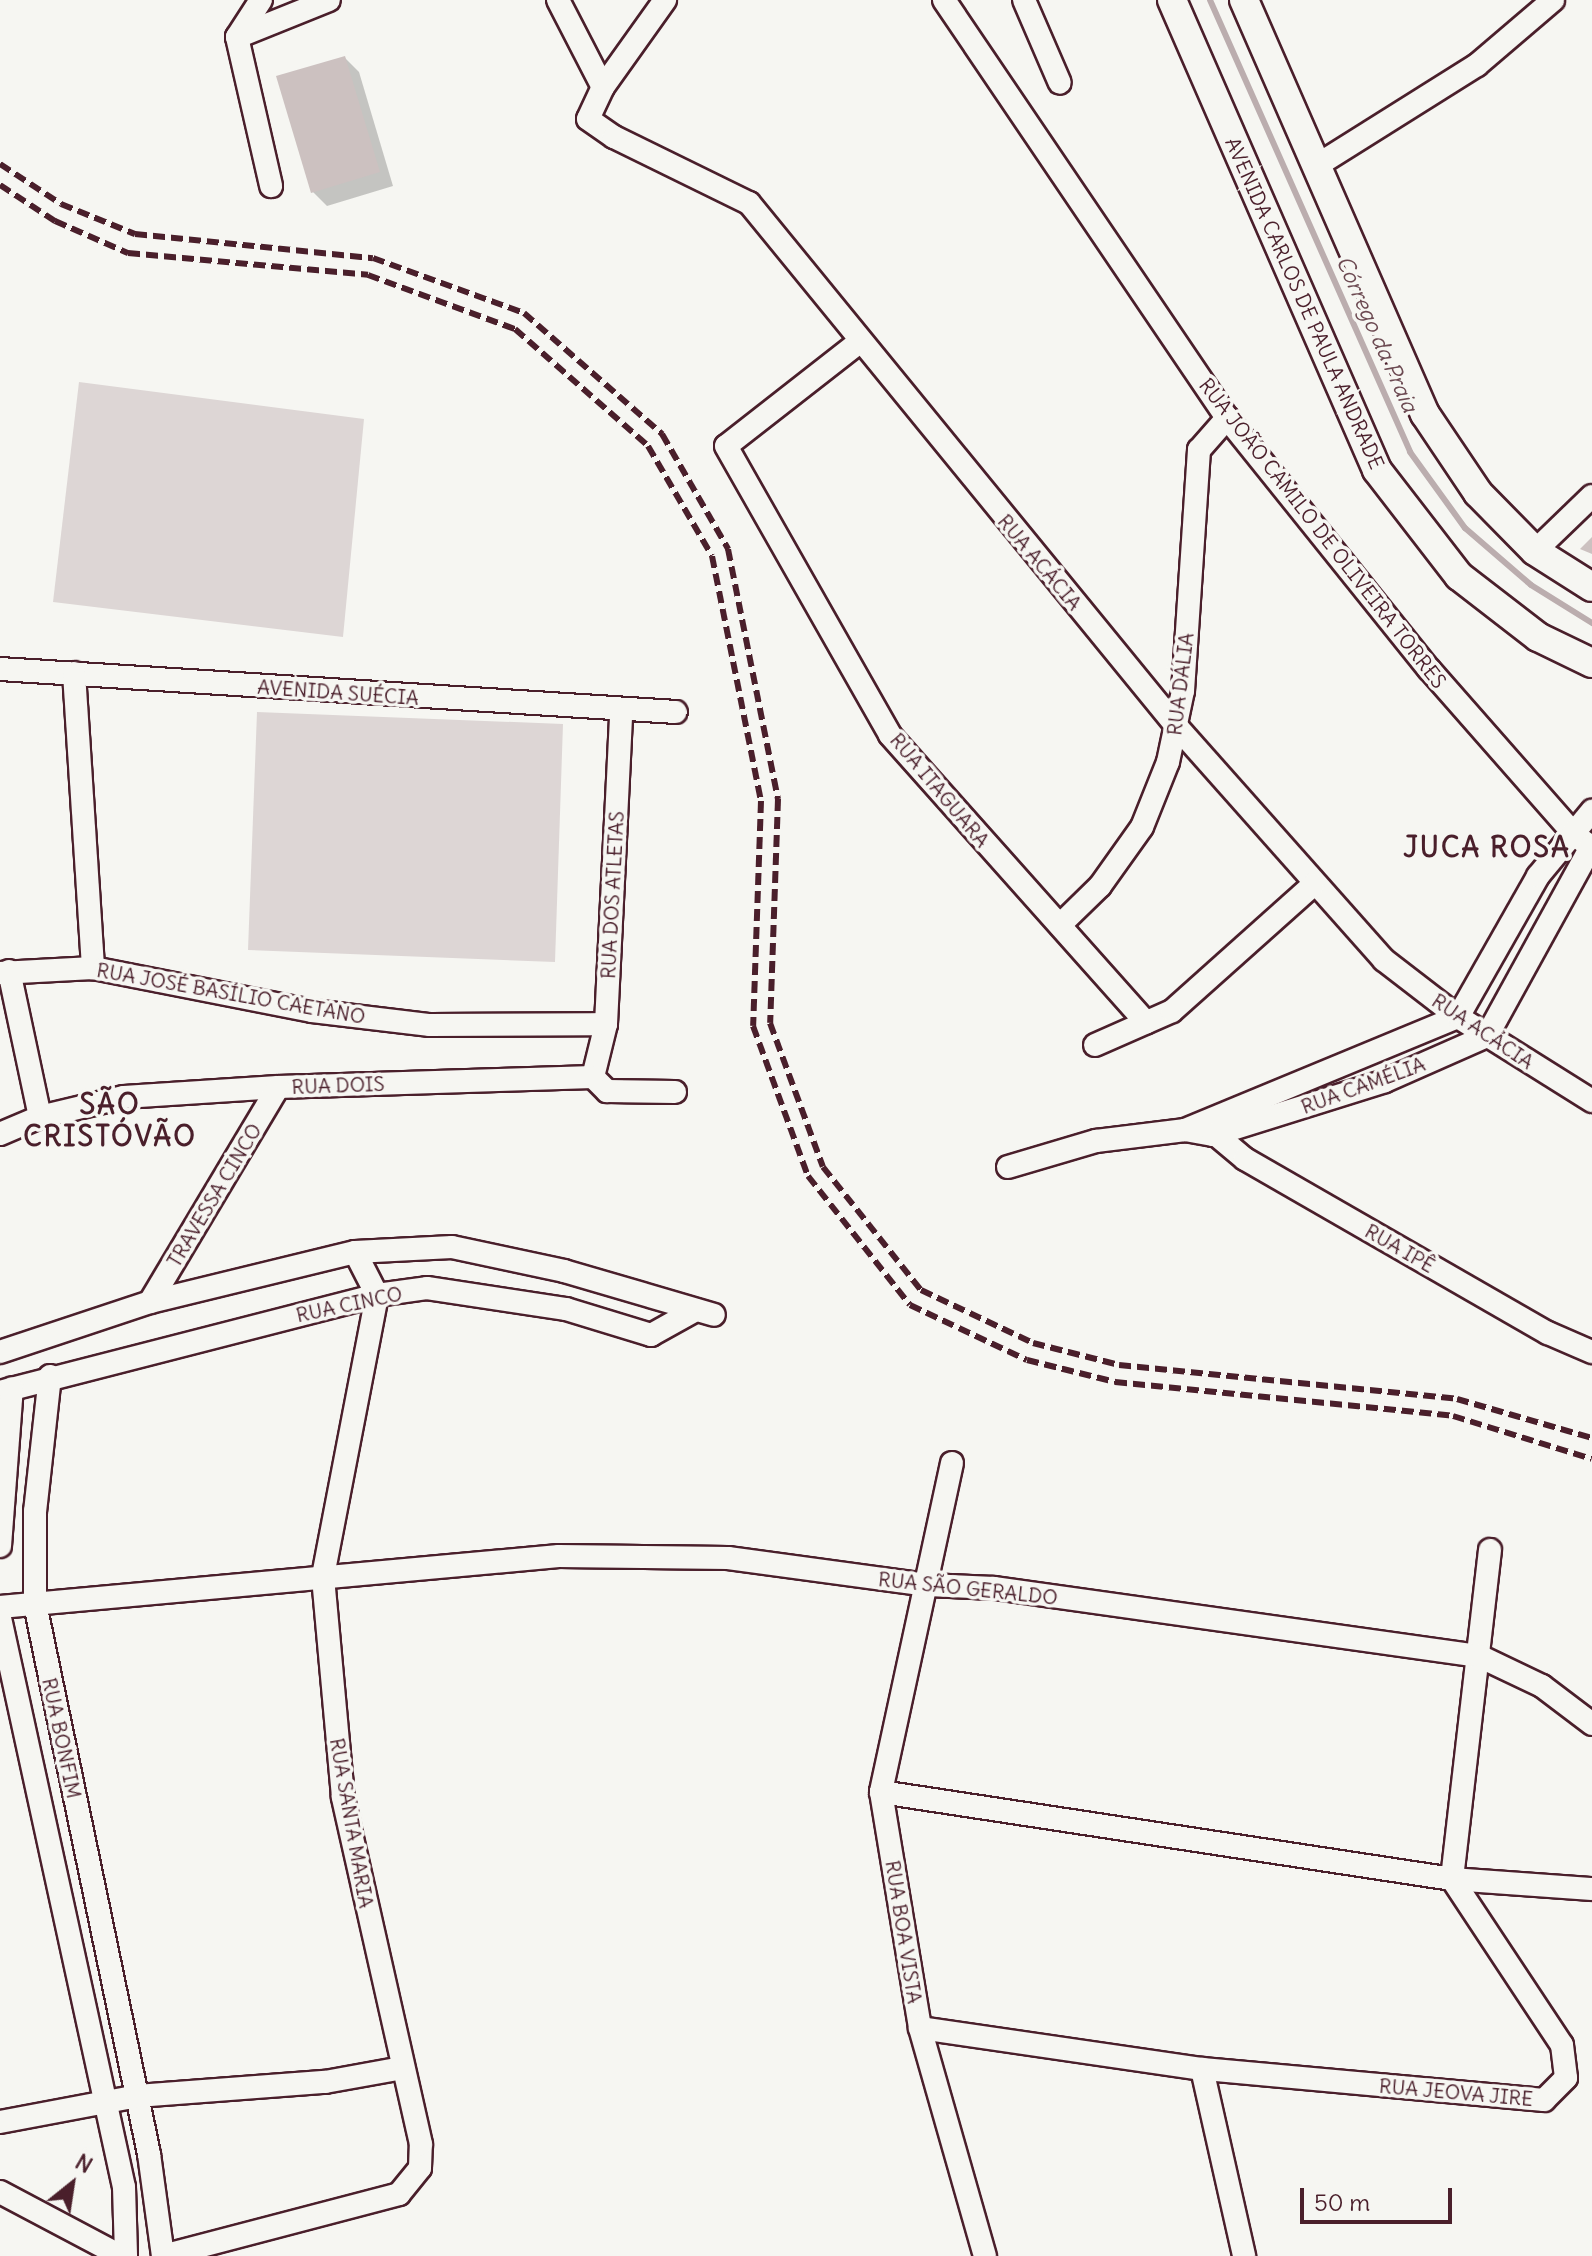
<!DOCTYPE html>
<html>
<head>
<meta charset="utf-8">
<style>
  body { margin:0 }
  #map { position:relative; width:1592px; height:2256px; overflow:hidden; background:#f6f6f2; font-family:Delius,sans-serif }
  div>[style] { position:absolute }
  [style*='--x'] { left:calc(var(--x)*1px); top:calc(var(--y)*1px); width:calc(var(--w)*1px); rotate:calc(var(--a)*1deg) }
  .green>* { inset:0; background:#ddd6d5 }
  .shadow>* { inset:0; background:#0003 }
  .stream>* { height:6px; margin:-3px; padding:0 3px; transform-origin:3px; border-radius:3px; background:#bbadae }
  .building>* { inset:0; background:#ccc1c0 }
  .roads { filter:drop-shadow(2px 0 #4a1f2b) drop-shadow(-2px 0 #4a1f2b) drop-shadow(0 2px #4a1f2b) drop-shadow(0 -2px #4a1f2b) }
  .minor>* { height:22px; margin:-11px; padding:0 11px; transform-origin:11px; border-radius:11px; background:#f6f6f2 }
  .major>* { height:28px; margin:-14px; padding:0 14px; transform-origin:14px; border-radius:14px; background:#f6f6f2 }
  .rail>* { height:6px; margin-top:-3px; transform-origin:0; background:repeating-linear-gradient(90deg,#4a1f2b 0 12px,transparent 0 18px) }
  span { translate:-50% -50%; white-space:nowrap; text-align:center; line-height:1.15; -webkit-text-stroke:7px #f6f6f2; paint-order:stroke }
  .street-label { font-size:20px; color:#4a1f2b }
  .water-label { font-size:22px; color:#6c4a52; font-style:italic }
  .district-label { font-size:28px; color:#4a1f2b; font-weight:700; letter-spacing:2px }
  .north { position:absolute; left:32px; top:2144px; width:80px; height:80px; -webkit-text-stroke:6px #f6f6f2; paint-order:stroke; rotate:30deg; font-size:22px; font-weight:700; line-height:32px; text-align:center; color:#4a1f2b }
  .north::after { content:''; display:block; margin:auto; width:28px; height:36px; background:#4a1f2b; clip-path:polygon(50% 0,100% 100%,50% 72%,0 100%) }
  .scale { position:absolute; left:1300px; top:2188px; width:152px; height:36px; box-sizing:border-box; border:4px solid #4a1f2b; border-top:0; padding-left:10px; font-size:24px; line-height:28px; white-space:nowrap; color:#4a1f2b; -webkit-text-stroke:6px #f6f6f2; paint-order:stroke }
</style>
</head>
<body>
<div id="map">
  <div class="green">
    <i style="clip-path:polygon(79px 382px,364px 419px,343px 637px,53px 602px)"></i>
    <i style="clip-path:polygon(257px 712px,563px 724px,555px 962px,248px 950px)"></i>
  </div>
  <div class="shadow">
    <i style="clip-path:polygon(345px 58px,359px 72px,393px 186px,327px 206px,313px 192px)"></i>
  </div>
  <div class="stream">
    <i style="--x:1210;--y:0;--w:494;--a:66.1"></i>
    <i style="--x:1410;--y:452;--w:94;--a:54.1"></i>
    <i style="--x:1465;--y:528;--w:87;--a:40.8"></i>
    <i style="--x:1531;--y:585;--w:72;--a:31.9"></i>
  </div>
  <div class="building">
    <i style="clip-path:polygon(345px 56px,380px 172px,311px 193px,276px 76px)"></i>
    <i style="clip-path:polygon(1592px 537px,1592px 554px,1580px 549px)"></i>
  </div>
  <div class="roads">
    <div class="minor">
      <i style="--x:558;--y:0;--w:98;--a:62.7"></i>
      <i style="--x:603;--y:87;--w:35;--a:115"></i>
      <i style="--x:588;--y:119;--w:32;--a:35"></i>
      <i style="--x:614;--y:137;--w:150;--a:26.1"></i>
      <i style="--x:749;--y:203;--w:678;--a:50.75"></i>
      <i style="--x:1178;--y:728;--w:310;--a:48.4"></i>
      <i style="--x:1384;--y:960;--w:93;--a:37.6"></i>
      <i style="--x:1458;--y:1017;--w:158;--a:32.1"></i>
      <i style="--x:944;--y:0;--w:505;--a:55.9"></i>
      <i style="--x:1227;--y:418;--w:322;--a:51.2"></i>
      <i style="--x:1429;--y:669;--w:220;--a:48.7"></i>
      <i style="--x:1574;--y:834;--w:23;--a:38"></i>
      <i style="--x:1024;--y:0;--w:90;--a:66.6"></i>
      <i style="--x:237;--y:37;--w:153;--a:77.1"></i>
      <i style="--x:237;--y:37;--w:99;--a:-21.9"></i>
      <i style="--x:237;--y:37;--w:44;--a:-57"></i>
      <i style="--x:603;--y:87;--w:107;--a:-54.5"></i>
      <i style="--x:1316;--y:166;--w:190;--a:-32.1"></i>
      <i style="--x:1477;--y:65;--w:100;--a:-40.5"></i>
      <i style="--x:858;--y:343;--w:167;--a:142"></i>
      <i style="--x:726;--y:446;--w:332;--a:60.4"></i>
      <i style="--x:890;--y:735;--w:385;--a:48.3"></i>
      <i style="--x:1535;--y:551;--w:79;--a:-44"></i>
      <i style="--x:0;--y:669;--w:677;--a:3.64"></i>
      <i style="--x:74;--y:673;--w:296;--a:86.3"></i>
      <i style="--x:1060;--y:925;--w:56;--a:-44.3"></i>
      <i style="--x:1100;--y:886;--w:72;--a:-54.6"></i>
      <i style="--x:1142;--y:827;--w:70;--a:-68.2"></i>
      <i style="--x:1168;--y:762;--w:73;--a:-78.1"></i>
      <i style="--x:1183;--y:691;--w:242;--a:-86.2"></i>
      <i style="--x:1199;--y:450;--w:43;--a:-48.8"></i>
      <i style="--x:9;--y:971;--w:149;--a:78"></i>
      <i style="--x:0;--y:973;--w:93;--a:-3.1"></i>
      <i style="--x:93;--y:968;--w:223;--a:11.1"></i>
      <i style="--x:312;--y:1011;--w:119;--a:6.8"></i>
      <i style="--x:430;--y:1025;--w:176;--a:-0.3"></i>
      <i style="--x:1095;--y:1045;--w:84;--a:-23.8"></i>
      <i style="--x:1172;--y:1011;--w:189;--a:-41.8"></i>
      <i style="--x:593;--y:1077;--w:55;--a:-76.2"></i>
      <i style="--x:606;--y:1024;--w:312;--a:-87.2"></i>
      <i style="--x:1208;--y:1128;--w:48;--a:40"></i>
      <i style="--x:1245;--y:1159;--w:349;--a:29.9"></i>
      <i style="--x:1548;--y:1333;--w:48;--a:23.4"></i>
      <i style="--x:1185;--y:1130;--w:295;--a:-22.5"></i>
      <i style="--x:1458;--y:1017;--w:162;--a:-60.4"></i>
      <i style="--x:1538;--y:876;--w:85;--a:-50.3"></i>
      <i style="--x:0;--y:1134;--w:43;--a:-23"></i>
      <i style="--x:40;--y:1117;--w:86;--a:-13.4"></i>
      <i style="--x:124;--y:1097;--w:154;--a:-3.7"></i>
      <i style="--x:278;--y:1087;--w:315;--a:-1.8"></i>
      <i style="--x:593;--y:1077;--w:20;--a:45"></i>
      <i style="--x:607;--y:1091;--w:68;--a:0.8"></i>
      <i style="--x:1008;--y:1167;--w:92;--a:-16.5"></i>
      <i style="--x:1096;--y:1141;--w:90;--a:-7"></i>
      <i style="--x:1185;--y:1130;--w:28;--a:10"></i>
      <i style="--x:1213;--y:1135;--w:180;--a:-17.4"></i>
      <i style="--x:1385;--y:1081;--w:111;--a:-23.8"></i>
      <i style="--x:1487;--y:1036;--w:218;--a:-61.2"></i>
      <i style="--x:150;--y:1302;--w:250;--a:-59.2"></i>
      <i style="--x:0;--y:1352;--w:158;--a:-18.4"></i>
      <i style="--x:150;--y:1302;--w:211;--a:-13.7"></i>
      <i style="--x:355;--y:1252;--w:97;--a:-3"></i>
      <i style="--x:452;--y:1247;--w:115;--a:12.1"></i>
      <i style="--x:564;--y:1271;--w:156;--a:16.3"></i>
      <i style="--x:50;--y:1376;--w:136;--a:96.3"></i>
      <i style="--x:35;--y:1511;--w:93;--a:90"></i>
      <i style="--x:35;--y:1604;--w:562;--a:78.29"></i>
      <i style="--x:149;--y:2154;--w:103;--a:82.2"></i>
      <i style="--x:163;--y:2256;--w:244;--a:-14.7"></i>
      <i style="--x:399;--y:2194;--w:33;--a:-51"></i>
      <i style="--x:420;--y:2168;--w:24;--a:-88"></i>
      <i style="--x:421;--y:2144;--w:356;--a:-102.7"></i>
      <i style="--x:343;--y:1797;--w:222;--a:-95.2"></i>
      <i style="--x:323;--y:1576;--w:286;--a:-79.1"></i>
      <i style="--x:377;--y:1295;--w:48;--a:-117.1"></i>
      <i style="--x:0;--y:1392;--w:389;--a:-14.4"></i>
      <i style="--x:377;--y:1295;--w:50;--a:-8"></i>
      <i style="--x:427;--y:1288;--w:141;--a:8.6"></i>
      <i style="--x:566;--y:1309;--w:89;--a:17"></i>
      <i style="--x:651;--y:1335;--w:51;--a:-29.1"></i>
      <i style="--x:952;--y:1463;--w:337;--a:102.2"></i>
      <i style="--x:881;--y:1792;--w:239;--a:80.6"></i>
      <i style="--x:920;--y:2028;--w:285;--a:8.3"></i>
      <i style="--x:1202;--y:2069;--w:192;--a:77.3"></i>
      <i style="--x:0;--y:1546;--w:158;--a:-85.7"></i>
      <i style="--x:1490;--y:1550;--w:331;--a:96.6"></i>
      <i style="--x:1452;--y:1879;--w:140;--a:4.1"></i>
      <i style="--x:0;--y:1607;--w:561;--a:-5.21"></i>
      <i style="--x:559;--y:1556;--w:169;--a:0.7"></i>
      <i style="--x:728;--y:1558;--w:202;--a:7.7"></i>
      <i style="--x:928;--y:1585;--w:66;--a:2.6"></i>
      <i style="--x:994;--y:1588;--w:490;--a:8"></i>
      <i style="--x:1479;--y:1656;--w:70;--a:25.5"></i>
      <i style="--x:1542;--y:1686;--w:63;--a:37.2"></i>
      <i style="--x:0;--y:1618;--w:582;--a:77.71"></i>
      <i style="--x:124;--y:2187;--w:69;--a:88.3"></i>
      <i style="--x:881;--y:1792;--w:578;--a:8.66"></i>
      <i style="--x:1452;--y:1879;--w:199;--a:56.5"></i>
      <i style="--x:1562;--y:2045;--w:33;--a:83"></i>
      <i style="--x:1566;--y:2078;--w:31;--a:135"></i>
      <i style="--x:1544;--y:2100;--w:343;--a:-174.8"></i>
      <i style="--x:920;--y:2028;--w:237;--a:74.1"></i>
      <i style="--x:0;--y:2122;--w:139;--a:-10.7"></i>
      <i style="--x:137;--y:2096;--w:189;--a:-4.3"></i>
      <i style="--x:325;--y:2082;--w:78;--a:-10.3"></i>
      <i style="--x:0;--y:2192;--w:137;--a:27.9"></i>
    </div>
    <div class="major">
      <i style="--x:1172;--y:0;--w:513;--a:66.43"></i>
      <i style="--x:1377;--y:470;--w:134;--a:52.3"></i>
      <i style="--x:1459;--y:576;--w:100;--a:37.7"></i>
      <i style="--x:1538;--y:637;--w:60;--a:25.7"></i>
      <i style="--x:1244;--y:0;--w:452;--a:66.4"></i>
      <i style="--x:1425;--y:414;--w:95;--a:56.1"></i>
      <i style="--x:1478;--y:493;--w:81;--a:45.5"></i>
      <i style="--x:1535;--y:551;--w:67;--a:32.3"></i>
    </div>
  </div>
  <div class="rail">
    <i style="--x:0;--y:164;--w:73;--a:33.3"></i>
    <i style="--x:61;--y:204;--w:80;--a:22.1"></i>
    <i style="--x:135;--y:234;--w:239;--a:5.8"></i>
    <i style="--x:373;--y:258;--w:161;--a:20"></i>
    <i style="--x:524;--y:313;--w:184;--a:41.2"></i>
    <i style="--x:662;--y:434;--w:133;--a:60.1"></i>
    <i style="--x:728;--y:549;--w:255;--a:78.7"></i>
    <i style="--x:778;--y:799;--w:224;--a:92"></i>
    <i style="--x:770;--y:1023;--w:153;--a:69.8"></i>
    <i style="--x:823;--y:1167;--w:157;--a:51.5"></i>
    <i style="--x:921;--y:1290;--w:124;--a:25.3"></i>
    <i style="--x:1033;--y:1343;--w:89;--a:14.3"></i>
    <i style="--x:1119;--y:1365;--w:340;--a:5.7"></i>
    <i style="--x:1457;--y:1399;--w:141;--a:16.1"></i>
    <i style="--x:0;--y:185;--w:66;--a:33.2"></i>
    <i style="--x:55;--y:221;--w:80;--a:23.7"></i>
    <i style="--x:128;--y:253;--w:241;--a:5.2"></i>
    <i style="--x:368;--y:275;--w:157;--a:20.2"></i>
    <i style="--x:515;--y:329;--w:177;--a:41.3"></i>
    <i style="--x:648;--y:446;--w:127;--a:59.8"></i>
    <i style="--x:712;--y:556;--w:250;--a:78.7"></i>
    <i style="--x:761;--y:801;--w:225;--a:92"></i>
    <i style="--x:753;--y:1026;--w:160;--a:69.9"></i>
    <i style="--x:808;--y:1176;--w:164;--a:51.7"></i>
    <i style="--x:910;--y:1305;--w:129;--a:25.2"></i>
    <i style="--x:1027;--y:1360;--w:91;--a:14"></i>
    <i style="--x:1115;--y:1382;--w:340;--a:5.7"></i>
    <i style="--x:1453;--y:1416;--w:145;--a:17.2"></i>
  </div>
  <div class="street-label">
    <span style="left:1305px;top:303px;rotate:66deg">AVENIDA CARLOS DE PAULA ANDRADE</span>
    <span style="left:1323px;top:533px;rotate:52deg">RUA JOÃO CAMILO DE OLIVEIRA TORRES</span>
    <span style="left:1040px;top:562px;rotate:50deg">RUA ACÁCIA</span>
    <span style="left:1180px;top:684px;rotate:-83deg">RUA DÁLIA</span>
    <span style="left:338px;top:692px;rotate:4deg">AVENIDA SUÉCIA</span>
    <span style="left:940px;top:790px;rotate:50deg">RUA ITAGUARA</span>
    <span style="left:612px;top:895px;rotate:-87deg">RUA DOS ATLETAS</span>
    <span style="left:231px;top:993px;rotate:10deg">RUA JOSÉ BASÍLIO CAETANO</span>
    <span style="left:1483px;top:1031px;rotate:34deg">RUA ACÁCIA</span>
    <span style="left:338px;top:1085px;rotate:-2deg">RUA DOIS</span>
    <span style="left:1363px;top:1085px;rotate:-20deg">RUA CAMÉLIA</span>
    <span style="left:214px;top:1195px;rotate:-59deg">TRAVESSA CINCO</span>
    <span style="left:1400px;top:1248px;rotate:30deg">RUA IPÊ</span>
    <span style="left:349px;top:1304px;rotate:-12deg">RUA CINCO</span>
    <span style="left:968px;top:1588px;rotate:6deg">RUA SÃO GERALDO</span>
    <span style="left:62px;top:1738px;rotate:78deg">RUA BONFIM</span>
    <span style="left:352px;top:1823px;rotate:80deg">RUA SANTA MARIA</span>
    <span style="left:904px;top:1932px;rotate:81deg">RUA BOA VISTA</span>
    <span style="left:1456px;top:2092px;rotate:5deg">RUA JEOVA JIRE</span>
  </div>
  <div class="water-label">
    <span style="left:1377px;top:334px;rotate:66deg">Córrego da Praia</span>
  </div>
  <div class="district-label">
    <span style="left:1487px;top:847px">JUCA ROSA</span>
    <span style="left:110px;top:1120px">SÃO<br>CRISTÓVÃO</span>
  </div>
  <div class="north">N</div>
  <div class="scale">50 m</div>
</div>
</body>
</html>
